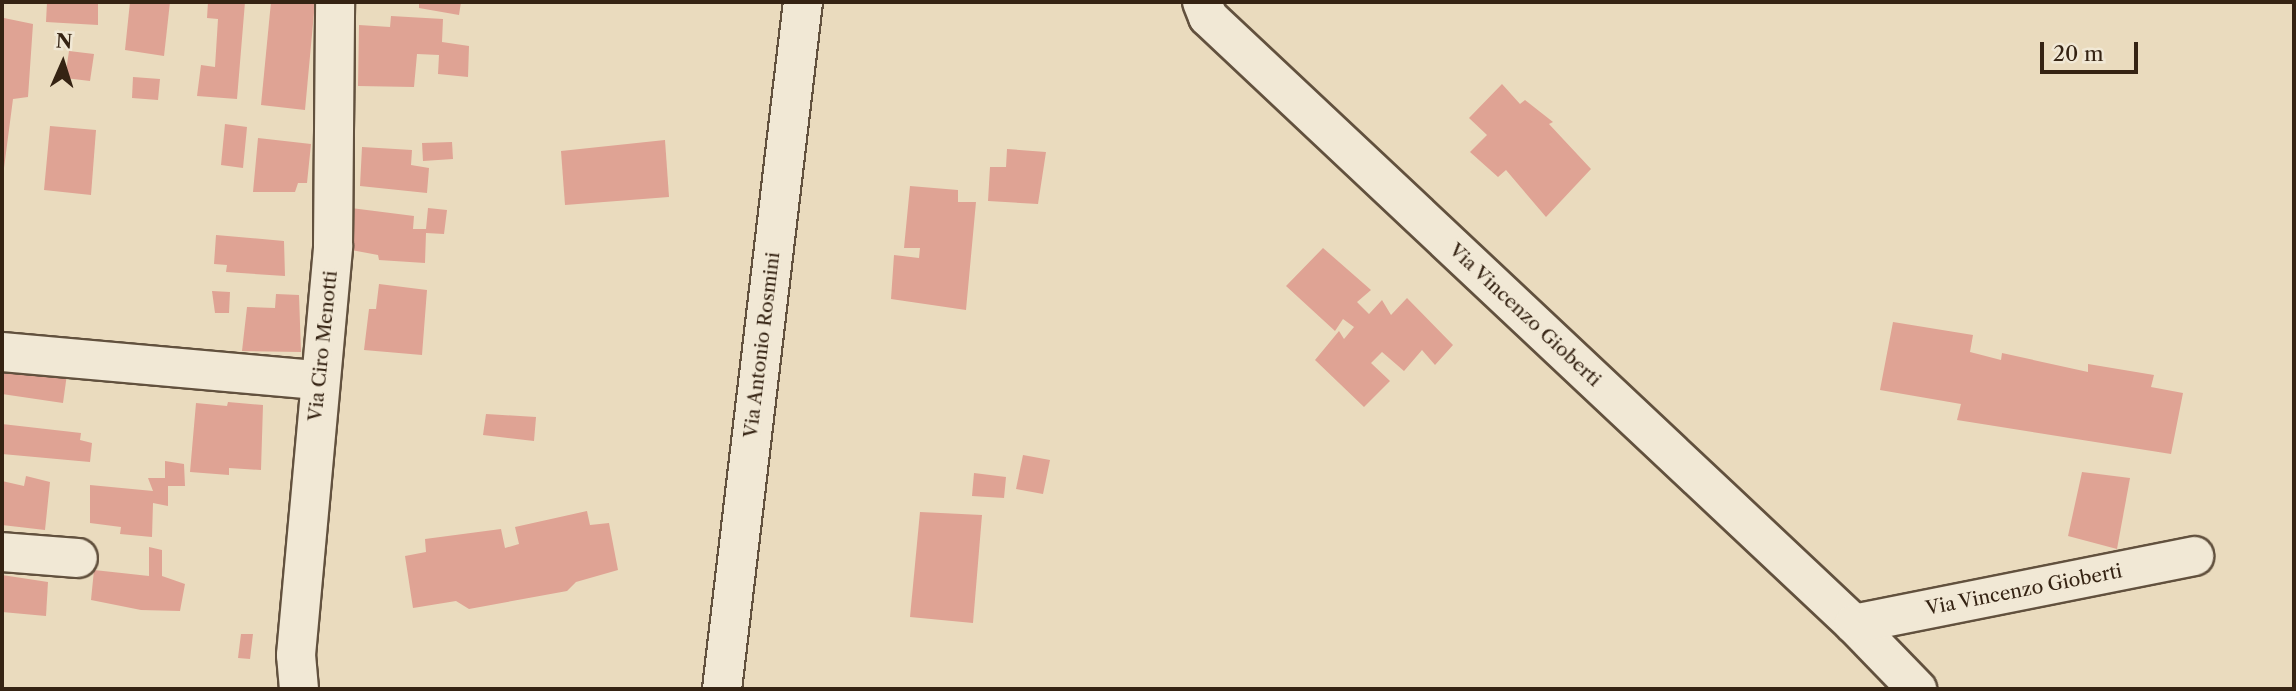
<!DOCTYPE html>
<html>
<head>
<meta charset="utf-8">
<style>
  body { margin:0 }
  #map { position:relative; width:2296px; height:691px; overflow:hidden; background:#eadbbe; font-family:"Libre Caslon Text",serif }
  div>[style] { position:absolute }
  [style*='--x'] { left:calc(var(--x)*1px); top:calc(var(--y)*1px); width:calc(var(--w)*1px); rotate:calc(var(--a)*1deg) }
  .building>* { inset:0; background:#dfa394 }
  .roads { filter:drop-shadow(2px 0 #62513e) drop-shadow(-2px 0 #62513e) drop-shadow(0 2px #62513e) drop-shadow(0 -2px #62513e) }
  .minor>* { height:38px; margin:-19px; padding:0 19px; transform-origin:19px; border-radius:19px; background:#f1e8d5 }
  span { translate:-50% -50%; white-space:nowrap; text-align:center; line-height:1.15; -webkit-text-stroke:5px #f1e8d5; paint-order:stroke }
  .street-label { font-size:19px; color:#352313 }
  .frame { position:absolute; inset:0; border:4px solid #352313; pointer-events:none }
  .north { position:absolute; left:28px; top:28px; width:70px; height:70px; -webkit-text-stroke:5px #f1e8d5; paint-order:stroke; rotate:3deg; font-size:19px; font-weight:700; line-height:28px; text-align:center; color:#352313 }
  .north::after { content:''; display:block; margin:auto; width:24px; height:32px; background:#352313; clip-path:polygon(50% 0,100% 100%,50% 72%,0 100%) }
  .scale { position:absolute; left:2040px; top:42px; width:98px; height:32px; box-sizing:border-box; border:4px solid #352313; border-top:0; padding-left:9px; font-size:21px; line-height:24px; white-space:nowrap; color:#352313; -webkit-text-stroke:5px #f1e8d5; paint-order:stroke }
</style>
</head>
<body>
<div id="map">
  <div class="building">
    <i style="clip-path:polygon(47px 2px,98px 2px,98px 25px,46px 22px)"></i>
    <i style="clip-path:polygon(130px 2px,170px 2px,164px 56px,125px 50px)"></i>
    <i style="clip-path:polygon(208px 2px,245px 2px,237px 99px,197px 96px,201px 65px,215px 67px,218px 19px,207px 18px)"></i>
    <i style="clip-path:polygon(271px 2px,315px 2px,305px 110px,261px 105px)"></i>
    <i style="clip-path:polygon(419px 2px,461px 2px,459px 15px,419px 8px)"></i>
    <i style="clip-path:polygon(391px 16px,443px 19px,442px 42px,469px 46px,468px 77px,438px 74px,439px 55px,417px 54px,414px 87px,358px 86px,359px 25px,390px 27px)"></i>
    <i style="clip-path:polygon(4px 18px,33px 24px,28px 97px,13px 99px,4px 168px)"></i>
    <i style="clip-path:polygon(69px 51px,94px 54px,90px 81px,65px 78px)"></i>
    <i style="clip-path:polygon(133px 77px,160px 79px,158px 100px,132px 98px)"></i>
    <i style="clip-path:polygon(1502px 84px,1520px 104px,1525px 100px,1553px 122px,1549px 124px,1591px 169px,1546px 217px,1506px 170px,1498px 177px,1470px 152px,1487px 135px,1469px 118px)"></i>
    <i style="clip-path:polygon(225px 124px,247px 127px,243px 168px,221px 165px)"></i>
    <i style="clip-path:polygon(50px 126px,96px 130px,91px 195px,44px 190px)"></i>
    <i style="clip-path:polygon(258px 138px,311px 144px,307px 183px,298px 183px,295px 192px,253px 192px)"></i>
    <i style="clip-path:polygon(665px 140px,669px 197px,565px 205px,561px 151px)"></i>
    <i style="clip-path:polygon(452px 142px,453px 159px,423px 161px,422px 143px)"></i>
    <i style="clip-path:polygon(362px 147px,412px 150px,411px 165px,429px 168px,427px 193px,360px 186px)"></i>
    <i style="clip-path:polygon(1007px 149px,1046px 152px,1038px 204px,988px 201px,990px 167px,1006px 167px)"></i>
    <i style="clip-path:polygon(910px 186px,958px 190px,958px 202px,976px 202px,966px 310px,891px 299px,894px 255px,919px 258px,920px 248px,904px 248px)"></i>
    <i style="clip-path:polygon(351px 208px,414px 216px,413px 229px,426px 229px,428px 208px,447px 210px,444px 234px,426px 233px,425px 263px,379px 260px,378px 255px,346px 249px)"></i>
    <i style="clip-path:polygon(216px 235px,284px 241px,285px 276px,226px 272px,227px 265px,214px 264px)"></i>
    <i style="clip-path:polygon(1323px 248px,1371px 290px,1357px 302px,1369px 314px,1382px 300px,1391px 315px,1407px 298px,1453px 345px,1435px 365px,1422px 350px,1404px 371px,1382px 352px,1371px 363px,1390px 381px,1364px 407px,1315px 360px,1339px 331px,1344px 339px,1354px 327px,1343px 319px,1335px 331px,1286px 286px)"></i>
    <i style="clip-path:polygon(379px 284px,427px 290px,422px 355px,364px 350px,369px 309px,376px 309px)"></i>
    <i style="clip-path:polygon(212px 291px,230px 292px,229px 313px,215px 313px)"></i>
    <i style="clip-path:polygon(276px 294px,299px 295px,301px 352px,242px 351px,247px 307px,275px 308px)"></i>
    <i style="clip-path:polygon(1893px 322px,1973px 335px,1970px 352px,2001px 360px,2002px 353px,2088px 372px,2088px 364px,2154px 375px,2151px 387px,2183px 393px,2171px 454px,1957px 420px,1961px 404px,1880px 390px)"></i>
    <i style="clip-path:polygon(2px 360px,67px 374px,63px 403px,2px 394px)"></i>
    <i style="clip-path:polygon(228px 402px,263px 405px,261px 470px,229px 468px,229px 475px,190px 472px,196px 403px,227px 406px)"></i>
    <i style="clip-path:polygon(486px 414px,536px 417px,534px 441px,483px 435px)"></i>
    <i style="clip-path:polygon(2px 424px,81px 433px,80px 440px,92px 443px,90px 462px,2px 454px)"></i>
    <i style="clip-path:polygon(1023px 455px,1050px 460px,1043px 494px,1016px 489px)"></i>
    <i style="clip-path:polygon(165px 461px,184px 464px,185px 486px,168px 486px,168px 506px,153px 503px,152px 537px,120px 534px,121px 527px,90px 523px,90px 485px,153px 491px,148px 478px,165px 478px)"></i>
    <i style="clip-path:polygon(2082px 472px,2130px 478px,2117px 549px,2068px 536px)"></i>
    <i style="clip-path:polygon(974px 473px,1006px 477px,1004px 498px,972px 496px)"></i>
    <i style="clip-path:polygon(26px 476px,50px 482px,45px 530px,2px 525px,2px 481px,24px 486px)"></i>
    <i style="clip-path:polygon(587px 511px,590px 525px,609px 523px,618px 570px,576px 582px,567px 591px,469px 609px,456px 601px,413px 608px,405px 556px,426px 552px,425px 539px,501px 529px,505px 548px,519px 544px,515px 527px)"></i>
    <i style="clip-path:polygon(920px 512px,982px 515px,973px 623px,910px 617px)"></i>
    <i style="clip-path:polygon(149px 547px,162px 550px,162px 576px,185px 584px,180px 611px,141px 610px,91px 600px,94px 570px,149px 576px)"></i>
    <i style="clip-path:polygon(2px 575px,48px 582px,46px 616px,2px 612px)"></i>
    <i style="clip-path:polygon(241px 634px,253px 634px,250px 659px,238px 658px)"></i>
  </div>
  <div class="roads">
    <div class="minor">
      <i style="--x:1202;--y:2;--w:16;--a:68"></i>
      <i style="--x:1208;--y:17;--w:886;--a:43.22"></i>
      <i style="--x:1854;--y:624;--w:91;--a:45.9"></i>
      <i style="--x:2;--y:352;--w:317;--a:5.1"></i>
      <i style="--x:2;--y:552;--w:76;--a:4.5"></i>
      <i style="--x:1854;--y:624;--w:347;--a:-11.3"></i>
      <i style="--x:299;--y:689;--w:34;--a:-95"></i>
      <i style="--x:296;--y:655;--w:411;--a:-84.8"></i>
      <i style="--x:333;--y:246;--w:244;--a:-89.5"></i>
      <i style="--x:722;--y:689;--w:692;--a:-83.28"></i>
    </div>
  </div>
  <div class="street-label">
    <span style="left:1525px;top:315px;rotate:43deg">Via Vincenzo Gioberti</span>
    <span style="left:762px;top:345px;rotate:-83deg">Via Antonio Rosmini</span>
    <span style="left:323px;top:346px;rotate:-84deg">Via Ciro Menotti</span>
    <span style="left:2024px;top:590px;rotate:-11deg">Via Vincenzo Gioberti</span>
  </div>
  <div class="frame"></div>
  <div class="north">N</div>
  <div class="scale">20 m</div>
</div>
</body>
</html>
